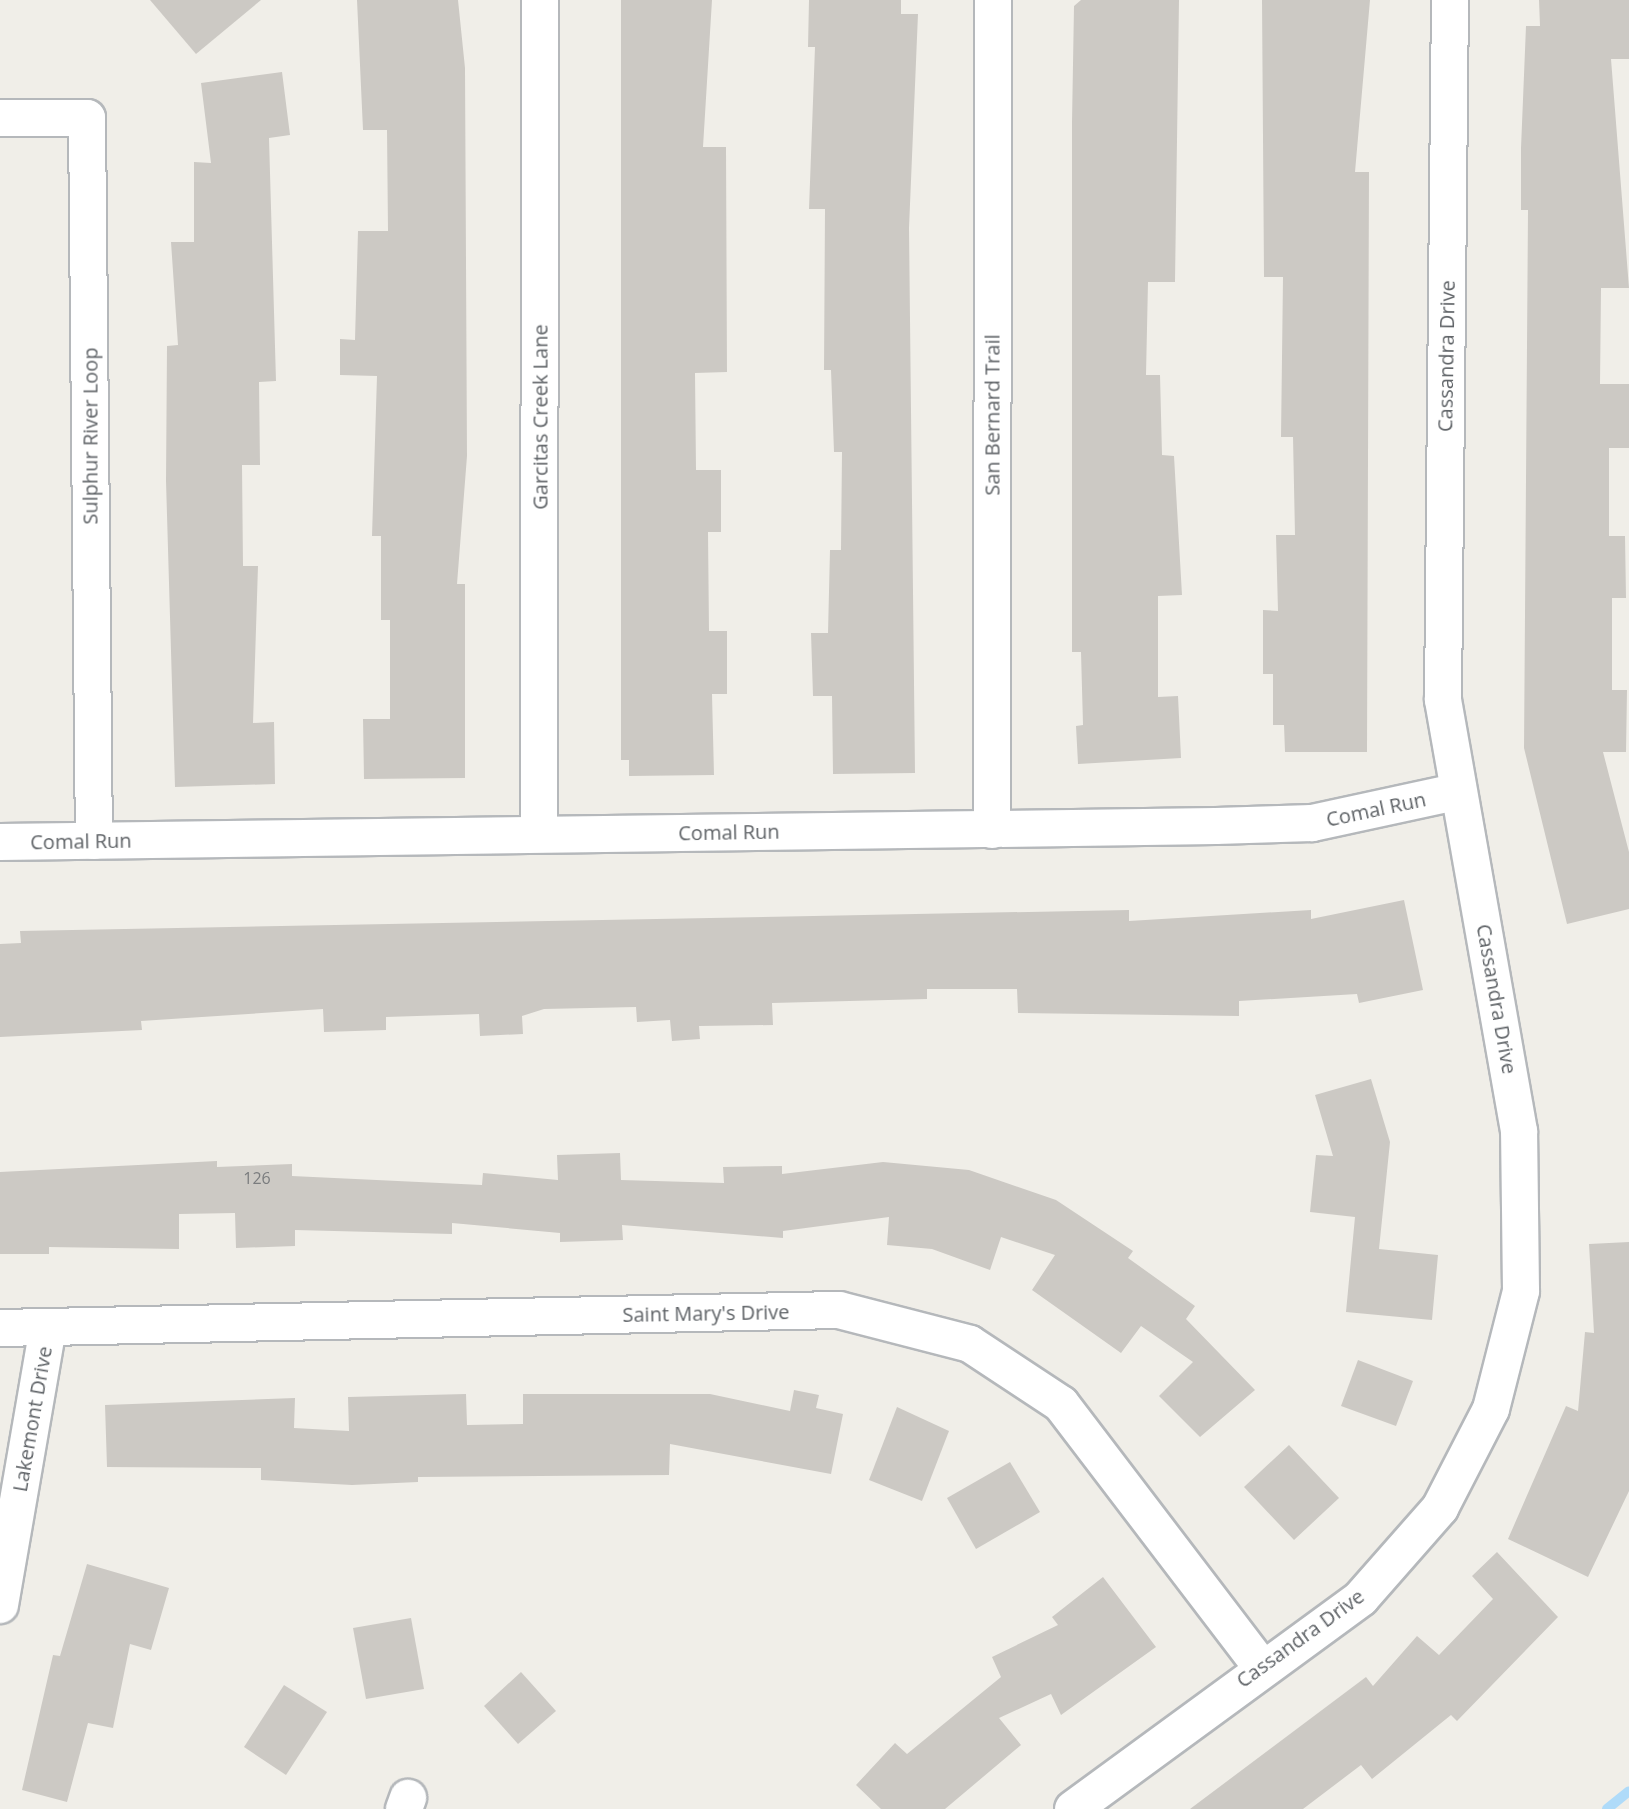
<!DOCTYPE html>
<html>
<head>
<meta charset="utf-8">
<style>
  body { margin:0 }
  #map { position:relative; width:1629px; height:1809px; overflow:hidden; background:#f0eee8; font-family:"Open Sans",sans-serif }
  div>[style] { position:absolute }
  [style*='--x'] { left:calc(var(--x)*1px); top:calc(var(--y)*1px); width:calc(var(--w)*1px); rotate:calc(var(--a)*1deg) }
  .stream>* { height:10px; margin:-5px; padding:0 5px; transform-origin:5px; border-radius:5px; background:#afdbf9 }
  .building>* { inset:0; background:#ccc9c4 }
  .roads { filter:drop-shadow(2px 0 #b5b8bb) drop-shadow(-2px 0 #b5b8bb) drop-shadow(0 2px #b5b8bb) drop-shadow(0 -2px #b5b8bb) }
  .minor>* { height:36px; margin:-18px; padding:0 18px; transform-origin:18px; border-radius:18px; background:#fff }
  span { translate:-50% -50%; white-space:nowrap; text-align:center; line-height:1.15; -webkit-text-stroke:6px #fff; paint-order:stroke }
  .number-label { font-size:16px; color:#7a7c7e }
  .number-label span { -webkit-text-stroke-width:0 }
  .street-label { font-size:20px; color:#5f6367 }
</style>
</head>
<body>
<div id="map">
  <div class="stream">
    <i style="--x:1607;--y:1809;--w:28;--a:-39"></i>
  </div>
  <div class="building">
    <i style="clip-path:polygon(150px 0,261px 0,196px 54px)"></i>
    <i style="clip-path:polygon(357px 0,458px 0,465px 68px,467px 456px,457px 584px,465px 584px,465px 778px,364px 779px,363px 719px,390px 719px,390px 620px,381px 620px,381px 536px,372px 536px,377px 376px,340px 375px,340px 339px,355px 340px,358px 231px,388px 231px,387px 130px,363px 130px)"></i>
    <i style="clip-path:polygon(621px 0,712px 0,703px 147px,726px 147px,727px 372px,695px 373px,696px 470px,721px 470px,721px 532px,708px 532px,709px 631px,727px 631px,727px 694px,712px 694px,714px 775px,629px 776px,629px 760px,621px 760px)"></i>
    <i style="clip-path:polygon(809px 0,901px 0,901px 14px,918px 14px,909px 228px,915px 773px,833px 774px,832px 696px,813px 696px,811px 633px,828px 633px,830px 550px,841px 550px,842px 452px,834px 452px,831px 370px,824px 370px,825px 209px,809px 209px,815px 47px,808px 47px)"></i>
    <i style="clip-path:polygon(1081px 0,1179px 0,1175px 282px,1148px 282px,1146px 375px,1160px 375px,1162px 455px,1174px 456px,1182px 595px,1158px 596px,1158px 697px,1178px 696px,1181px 758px,1078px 764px,1076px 726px,1083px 725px,1081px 652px,1072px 652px,1072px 122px,1074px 6px)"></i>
    <i style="clip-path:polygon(1262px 0,1370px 0,1355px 172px,1369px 172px,1367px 752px,1285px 752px,1284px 725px,1273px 725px,1273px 674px,1263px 674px,1263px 610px,1278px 611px,1276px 535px,1295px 535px,1293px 437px,1281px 437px,1283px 277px,1264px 277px)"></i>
    <i style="clip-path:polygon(1539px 0,1629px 0,1629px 59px,1611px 59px,1629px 288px,1601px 288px,1600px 384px,1629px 384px,1629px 448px,1609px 448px,1609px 536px,1625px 536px,1626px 598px,1612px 598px,1612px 690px,1627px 690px,1626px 752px,1603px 752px,1629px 852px,1629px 909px,1567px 924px,1524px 748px,1528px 210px,1521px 210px,1521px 148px,1526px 26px,1540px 26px)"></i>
    <i style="clip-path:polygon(282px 72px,290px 135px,269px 138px,276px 381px,259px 382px,260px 465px,242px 465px,243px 566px,258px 566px,253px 723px,274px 722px,275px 784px,175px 787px,166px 481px,167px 346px,178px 345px,171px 242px,194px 242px,194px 162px,211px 163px,201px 83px)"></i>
    <i style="clip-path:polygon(1404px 900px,1423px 990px,1359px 1003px,1357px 994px,1239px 1001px,1239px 1016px,1018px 1013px,1017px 989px,927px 989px,927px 999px,772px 1003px,773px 1025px,699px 1026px,700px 1039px,672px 1041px,670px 1020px,637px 1022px,636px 1007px,544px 1009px,522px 1016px,523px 1034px,480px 1036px,479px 1014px,386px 1017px,386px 1030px,324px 1032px,323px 1009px,141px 1021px,142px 1030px,0 1037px,0 944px,21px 943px,20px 931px,1129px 910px,1129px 921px,1311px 910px,1311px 919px)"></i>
    <i style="clip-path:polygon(1371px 1079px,1390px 1142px,1379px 1249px,1438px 1255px,1432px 1320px,1346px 1312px,1355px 1217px,1310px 1212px,1316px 1155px,1333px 1156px,1315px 1095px)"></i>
    <i style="clip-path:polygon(620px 1153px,621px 1180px,724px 1183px,723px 1167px,782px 1166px,782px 1174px,883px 1162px,969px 1170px,1056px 1200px,1133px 1251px,1128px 1258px,1195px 1306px,1186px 1319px,1255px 1390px,1200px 1437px,1159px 1396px,1193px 1362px,1141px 1326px,1121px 1353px,1032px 1290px,1055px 1255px,1001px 1237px,990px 1270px,932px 1249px,887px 1245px,889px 1217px,783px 1231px,783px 1238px,622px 1225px,623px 1240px,560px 1242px,560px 1233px,452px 1223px,452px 1234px,295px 1230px,295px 1246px,236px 1248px,235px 1213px,179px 1214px,179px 1249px,49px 1247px,49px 1254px,0 1254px,0 1172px,217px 1161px,217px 1167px,292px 1164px,292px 1176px,482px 1185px,483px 1173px,558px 1180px,557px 1155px)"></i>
    <i style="clip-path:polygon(1629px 1242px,1629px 1491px,1588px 1577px,1508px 1539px,1566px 1406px,1578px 1411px,1585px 1332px,1594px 1333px,1589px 1244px)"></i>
    <i style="clip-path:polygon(1358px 1360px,1413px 1381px,1396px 1426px,1341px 1406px)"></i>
    <i style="clip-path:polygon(794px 1390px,819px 1395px,816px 1408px,843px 1414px,831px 1474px,670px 1444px,669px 1475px,418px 1477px,418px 1482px,352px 1485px,261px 1480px,261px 1468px,107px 1467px,105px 1405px,295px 1398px,294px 1428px,349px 1431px,348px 1397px,466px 1394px,467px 1425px,523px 1424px,523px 1394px,710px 1394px,790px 1411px)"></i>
    <i style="clip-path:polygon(897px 1407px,949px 1431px,922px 1501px,869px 1480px)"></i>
    <i style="clip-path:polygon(1289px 1445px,1339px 1498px,1294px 1540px,1244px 1487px)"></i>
    <i style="clip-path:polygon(1010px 1462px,1040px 1512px,976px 1549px,947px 1498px)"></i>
    <i style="clip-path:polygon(1497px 1552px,1558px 1617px,1457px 1721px,1451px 1715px,1372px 1779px,1361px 1765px,1303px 1809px,1190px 1809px,1366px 1677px,1373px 1686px,1417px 1636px,1439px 1655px,1493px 1599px,1472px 1576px)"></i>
    <i style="clip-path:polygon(87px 1564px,169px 1588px,151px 1650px,130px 1644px,113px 1728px,88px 1723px,67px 1802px,22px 1790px,53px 1655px,60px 1656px)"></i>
    <i style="clip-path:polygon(1103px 1577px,1156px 1647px,1061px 1715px,1051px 1694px,999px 1718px,1021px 1745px,945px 1809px,881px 1809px,856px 1785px,895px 1743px,907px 1754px,1001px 1677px,992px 1657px,1058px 1625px,1052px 1617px)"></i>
    <i style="clip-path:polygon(411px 1618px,424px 1689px,366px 1699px,353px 1628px)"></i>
    <i style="clip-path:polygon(521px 1672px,556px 1711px,518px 1744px,484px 1706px)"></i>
    <i style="clip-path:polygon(284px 1685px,327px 1712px,286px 1775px,244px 1747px)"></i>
  </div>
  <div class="roads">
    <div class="minor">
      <i style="--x:0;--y:118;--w:87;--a:0"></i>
      <i style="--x:87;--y:118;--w:723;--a:89.45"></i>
      <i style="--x:992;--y:830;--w:830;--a:-89.93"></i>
      <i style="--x:539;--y:834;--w:834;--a:-89.93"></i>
      <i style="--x:0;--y:842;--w:1216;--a:-0.75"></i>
      <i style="--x:1216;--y:826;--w:96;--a:-1.8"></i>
      <i style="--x:1312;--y:823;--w:146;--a:-12.2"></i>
      <i style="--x:0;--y:1328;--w:839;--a:-1.23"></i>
      <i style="--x:839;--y:1310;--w:135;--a:14.5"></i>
      <i style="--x:970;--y:1344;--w:109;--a:33.4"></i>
      <i style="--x:1061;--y:1404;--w:328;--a:52.7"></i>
      <i style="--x:0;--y:1605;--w:281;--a:-80.2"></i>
      <i style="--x:404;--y:1809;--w:12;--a:-70"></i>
      <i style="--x:1073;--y:1809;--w:357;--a:-36.2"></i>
      <i style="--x:1361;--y:1598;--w:120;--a:-48.7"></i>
      <i style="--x:1440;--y:1508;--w:111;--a:-62.7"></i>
      <i style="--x:1491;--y:1409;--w:122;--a:-75.7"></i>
      <i style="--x:1521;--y:1291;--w:160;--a:-90.7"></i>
      <i style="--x:1519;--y:1131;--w:438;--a:-100"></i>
      <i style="--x:1443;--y:700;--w:700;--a:-89.43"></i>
    </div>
  </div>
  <div class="number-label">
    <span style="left:257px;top:1178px">126</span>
  </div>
  <div class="street-label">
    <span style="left:1446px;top:356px;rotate:-89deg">Cassandra Drive</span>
    <span style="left:992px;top:415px;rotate:-90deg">San Bernard Trail</span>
    <span style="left:540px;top:417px;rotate:-90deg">Garcitas Creek Lane</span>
    <span style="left:90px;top:436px;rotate:-90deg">Sulphur River Loop</span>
    <span style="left:1376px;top:809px;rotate:-12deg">Comal Run</span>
    <span style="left:729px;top:832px;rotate:-1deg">Comal Run</span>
    <span style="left:81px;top:841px;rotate:-1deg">Comal Run</span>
    <span style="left:1497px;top:999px;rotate:80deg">Cassandra Drive</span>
    <span style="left:706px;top:1313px;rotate:-1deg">Saint Mary's Drive</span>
    <span style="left:32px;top:1419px;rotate:-80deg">Lakemont Drive</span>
    <span style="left:1300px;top:1638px;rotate:-36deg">Cassandra Drive</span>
  </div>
</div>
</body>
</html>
